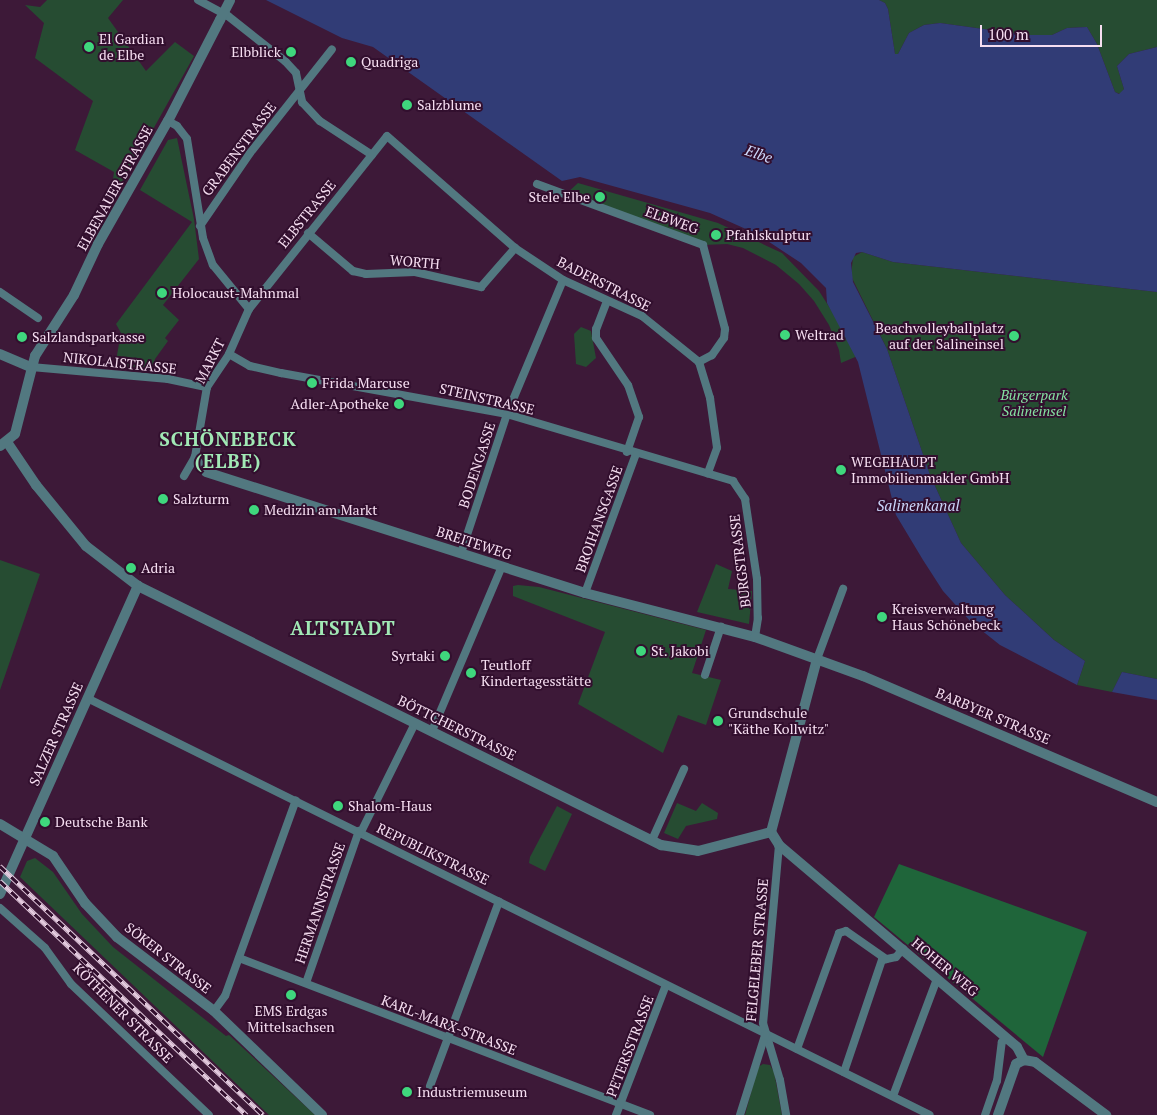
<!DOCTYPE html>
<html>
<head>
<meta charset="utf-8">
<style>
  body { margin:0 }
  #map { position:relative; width:1157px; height:1115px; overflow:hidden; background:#3d1938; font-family:"PT Serif",serif }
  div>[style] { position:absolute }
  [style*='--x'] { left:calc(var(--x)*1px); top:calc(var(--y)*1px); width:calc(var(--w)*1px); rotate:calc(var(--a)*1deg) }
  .green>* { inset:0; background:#264c32 }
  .forest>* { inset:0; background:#1f653a }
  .water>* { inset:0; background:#313c76 }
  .minor>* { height:8px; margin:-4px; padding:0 4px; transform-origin:4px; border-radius:4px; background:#527880 }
  .tertiary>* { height:10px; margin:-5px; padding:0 5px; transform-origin:5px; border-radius:5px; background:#527880 }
  .rail>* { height:4.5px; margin-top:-2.25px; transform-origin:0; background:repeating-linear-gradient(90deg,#320f2e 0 8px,#e3cade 0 16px); box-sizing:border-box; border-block:1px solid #e3cade }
  .tertiary-bridge>* { height:10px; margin:-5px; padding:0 5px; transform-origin:5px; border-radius:5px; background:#527880 }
  .dots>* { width:14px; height:14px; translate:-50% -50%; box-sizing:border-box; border:2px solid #320f2e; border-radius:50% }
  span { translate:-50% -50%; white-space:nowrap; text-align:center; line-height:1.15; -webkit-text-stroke:4px #320f2e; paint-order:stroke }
  .poi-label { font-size:14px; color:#f6def1 }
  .left { translate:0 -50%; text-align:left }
  .right { translate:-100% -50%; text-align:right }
  .street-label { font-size:14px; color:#f6def1 }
  .park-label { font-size:14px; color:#85e3a2; font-style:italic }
  .water-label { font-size:15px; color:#cbd6fa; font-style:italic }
  .district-label { font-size:19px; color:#a1e8b5; font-weight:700; letter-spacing:1px }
  .scale { position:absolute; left:980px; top:25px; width:122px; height:22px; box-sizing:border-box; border:2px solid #f6def1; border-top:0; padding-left:6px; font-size:15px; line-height:18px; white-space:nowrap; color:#f6def1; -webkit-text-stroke:4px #320f2e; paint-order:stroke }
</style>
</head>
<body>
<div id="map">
  <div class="green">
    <i style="clip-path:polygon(47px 0,123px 0,108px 18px,146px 71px,175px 42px,194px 56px,109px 208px,114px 172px,75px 150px,93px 101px,35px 58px,44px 23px,25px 5px,40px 7px)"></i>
    <i style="clip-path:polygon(879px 0,1157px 0,1157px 47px,1129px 54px,1117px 66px,1124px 89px,1120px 94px,1115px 92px,1097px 44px,1087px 27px,1067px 28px,1052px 35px,1027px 35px,940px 23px,924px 25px,909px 33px,898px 54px,895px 54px,888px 9px,885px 3px)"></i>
    <i style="clip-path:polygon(177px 138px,194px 219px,199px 259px,163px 305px,179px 320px,165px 338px,168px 341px,155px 359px,153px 369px,115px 366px,121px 333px,116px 324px,192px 222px,140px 190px,168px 140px)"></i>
    <i style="clip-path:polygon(578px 183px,718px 223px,782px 253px,819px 291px,860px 355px,841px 363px,839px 350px,829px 325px,814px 301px,799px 284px,776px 265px,743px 248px,727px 244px,703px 245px,566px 194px)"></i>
    <i style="clip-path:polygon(862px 252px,893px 262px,1157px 292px,1157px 679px,1122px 672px,1112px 692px,1077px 685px,1085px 661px,1054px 640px,1005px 595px,961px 543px,930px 475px,887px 349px,851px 276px,853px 257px)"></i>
    <i style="clip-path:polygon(581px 327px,591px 331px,596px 358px,586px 367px,576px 364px,574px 334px)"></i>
    <i style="clip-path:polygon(0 560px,40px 574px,0 690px)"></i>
    <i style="clip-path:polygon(716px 564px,732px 571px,728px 589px,752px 591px,749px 624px,697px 612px)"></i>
    <i style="clip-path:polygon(518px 585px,539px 587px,706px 630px,692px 673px,721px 680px,706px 725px,678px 715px,663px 753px,578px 704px,605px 632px,513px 596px,513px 586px)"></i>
    <i style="clip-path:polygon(677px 803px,696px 811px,702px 803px,718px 813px,717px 819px,686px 826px,678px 839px,664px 833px)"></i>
    <i style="clip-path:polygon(557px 806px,572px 814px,545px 871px,529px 863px,530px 857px)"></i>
    <i style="clip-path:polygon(35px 858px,53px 872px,82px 914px,113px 947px,226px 1036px,229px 1035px,315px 1115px,269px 1115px,20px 877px,27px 861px)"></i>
    <i style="clip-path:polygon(763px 1064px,770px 1065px,774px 1072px,782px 1115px,745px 1115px,758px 1067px)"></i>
  </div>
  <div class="forest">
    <i style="clip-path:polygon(899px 864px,1087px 932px,1043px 1057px,874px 917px)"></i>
  </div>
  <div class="water">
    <i style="clip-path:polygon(266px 0,879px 0,885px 3px,888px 9px,895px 54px,898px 54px,909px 33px,924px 25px,940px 23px,1027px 35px,1052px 35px,1067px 28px,1087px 27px,1097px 44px,1115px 92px,1119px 94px,1124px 89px,1117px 66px,1129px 54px,1157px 47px,1157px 292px,893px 262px,862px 252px,856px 253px,851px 263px,853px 282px,887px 349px,930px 475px,961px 543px,1005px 595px,1054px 640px,1085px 661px,1077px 685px,1000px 645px,971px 622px,943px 591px,923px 560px,896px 515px,858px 362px,827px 303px,826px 288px,801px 263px,757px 234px,710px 213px,580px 177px,562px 181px,373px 47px,342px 38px)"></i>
    <i style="clip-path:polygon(1122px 672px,1157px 679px,1157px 700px,1112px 692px)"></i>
  </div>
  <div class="minor">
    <i style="--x:198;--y:0;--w:34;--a:28"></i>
    <i style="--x:228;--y:16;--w:73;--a:38.3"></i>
    <i style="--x:285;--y:61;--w:16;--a:47"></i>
    <i style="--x:296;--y:73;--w:30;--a:78"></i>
    <i style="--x:302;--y:102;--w:26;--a:47"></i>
    <i style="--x:320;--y:121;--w:62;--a:33.2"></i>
    <i style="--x:168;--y:121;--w:10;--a:29"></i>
    <i style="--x:177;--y:126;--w:16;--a:52"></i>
    <i style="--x:187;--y:139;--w:100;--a:80.8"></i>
    <i style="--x:203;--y:238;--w:29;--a:70"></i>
    <i style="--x:213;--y:265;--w:57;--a:50.7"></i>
    <i style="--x:537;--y:184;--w:177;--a:20.2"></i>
    <i style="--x:703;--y:245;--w:87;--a:75.3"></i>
    <i style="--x:725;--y:329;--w:9;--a:96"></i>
    <i style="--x:724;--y:338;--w:21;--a:125"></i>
    <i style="--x:712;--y:355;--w:15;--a:152"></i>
    <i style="--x:200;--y:226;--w:88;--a:-55.6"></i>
    <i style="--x:250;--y:153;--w:132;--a:-51.7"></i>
    <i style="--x:308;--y:233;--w:59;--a:40.2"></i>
    <i style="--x:353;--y:271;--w:13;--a:13"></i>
    <i style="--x:366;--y:274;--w:49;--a:-2.3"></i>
    <i style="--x:415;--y:272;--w:68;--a:12.8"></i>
    <i style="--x:481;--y:287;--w:52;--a:-48.9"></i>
    <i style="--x:0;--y:292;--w:46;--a:34.4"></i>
    <i style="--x:607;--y:301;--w:30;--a:111"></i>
    <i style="--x:596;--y:329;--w:9;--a:90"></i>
    <i style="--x:596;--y:338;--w:57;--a:55.8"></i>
    <i style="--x:628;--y:385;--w:34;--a:71"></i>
    <i style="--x:639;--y:417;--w:37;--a:109"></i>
    <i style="--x:229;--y:354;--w:24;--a:30"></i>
    <i style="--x:250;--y:366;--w:32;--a:13"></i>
    <i style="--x:281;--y:373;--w:230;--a:10.3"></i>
    <i style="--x:507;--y:414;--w:236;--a:16.5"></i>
    <i style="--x:733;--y:481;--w:22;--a:56"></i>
    <i style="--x:745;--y:499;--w:81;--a:81.5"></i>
    <i style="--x:757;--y:579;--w:39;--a:89"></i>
    <i style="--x:758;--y:618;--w:19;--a:99"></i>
    <i style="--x:31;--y:367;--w:138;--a:5"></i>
    <i style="--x:168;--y:379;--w:40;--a:12"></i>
    <i style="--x:206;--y:472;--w:19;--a:-126"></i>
    <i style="--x:195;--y:457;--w:71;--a:-80.3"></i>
    <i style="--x:207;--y:387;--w:40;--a:-56"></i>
    <i style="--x:229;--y:354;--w:49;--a:-66"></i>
    <i style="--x:249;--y:309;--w:221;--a:-51.4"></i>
    <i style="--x:387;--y:136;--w:170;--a:41.2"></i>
    <i style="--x:515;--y:248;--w:58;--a:33.7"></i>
    <i style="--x:563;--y:280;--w:87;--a:24.5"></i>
    <i style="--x:642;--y:316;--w:73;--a:38.9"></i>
    <i style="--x:699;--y:362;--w:38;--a:73"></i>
    <i style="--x:710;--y:398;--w:50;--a:82"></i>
    <i style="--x:717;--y:448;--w:27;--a:110"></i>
    <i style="--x:184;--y:476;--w:22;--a:-60"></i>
    <i style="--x:461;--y:553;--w:146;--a:-71.7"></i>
    <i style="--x:507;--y:414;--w:145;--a:-67.3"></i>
    <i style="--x:585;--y:593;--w:148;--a:-69.9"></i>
    <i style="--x:817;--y:659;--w:75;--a:-69.6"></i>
    <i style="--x:705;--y:675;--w:51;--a:-71.6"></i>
    <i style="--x:87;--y:698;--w:940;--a:26.32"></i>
    <i style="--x:432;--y:731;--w:179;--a:-67"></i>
    <i style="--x:361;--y:832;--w:122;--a:-63.6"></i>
    <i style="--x:652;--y:840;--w:78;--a:-65.7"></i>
    <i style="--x:779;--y:845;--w:179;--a:95.1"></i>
    <i style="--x:763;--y:1023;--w:59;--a:73.4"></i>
    <i style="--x:780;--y:1080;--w:36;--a:80"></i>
    <i style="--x:0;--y:908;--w:60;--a:41.6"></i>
    <i style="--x:45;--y:948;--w:44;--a:54.2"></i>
    <i style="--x:71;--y:984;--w:190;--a:43.5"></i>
    <i style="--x:239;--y:958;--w:440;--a:20.9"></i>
    <i style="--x:306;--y:983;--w:161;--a:-70.8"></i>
    <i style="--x:214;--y:1011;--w:19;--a:-54"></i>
    <i style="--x:225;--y:996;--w:208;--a:-70.1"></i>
    <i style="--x:797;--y:1049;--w:123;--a:-70.1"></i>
    <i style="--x:839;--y:933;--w:7;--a:-16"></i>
    <i style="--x:846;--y:931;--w:49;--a:35"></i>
    <i style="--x:844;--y:1072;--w:118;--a:-71.3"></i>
    <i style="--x:882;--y:960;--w:14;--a:-12"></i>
    <i style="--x:896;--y:957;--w:11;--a:-49"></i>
    <i style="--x:430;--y:1086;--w:197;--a:-69.5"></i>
    <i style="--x:893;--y:1096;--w:125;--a:-69.4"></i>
    <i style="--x:616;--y:1115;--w:139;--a:-69"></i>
    <i style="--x:740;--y:1115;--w:84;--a:-72.6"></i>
    <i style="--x:985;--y:1115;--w:36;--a:-71"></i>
    <i style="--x:997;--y:1081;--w:39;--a:-83"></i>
    <i style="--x:1002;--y:1042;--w:6;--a:-51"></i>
  </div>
  <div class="tertiary">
    <i style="--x:0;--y:354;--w:34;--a:23"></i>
    <i style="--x:7;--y:442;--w:52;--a:56"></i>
    <i style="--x:36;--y:485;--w:79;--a:50.7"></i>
    <i style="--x:86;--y:546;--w:66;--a:37.6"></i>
    <i style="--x:138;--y:586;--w:584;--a:26.35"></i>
    <i style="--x:661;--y:845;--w:37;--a:9"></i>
    <i style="--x:698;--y:851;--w:75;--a:-14.6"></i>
    <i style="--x:0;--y:446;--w:19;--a:-39"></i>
    <i style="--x:15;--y:434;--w:81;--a:-75.6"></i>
    <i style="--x:35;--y:356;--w:72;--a:-57.4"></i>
    <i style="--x:74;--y:295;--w:56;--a:-64.8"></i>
    <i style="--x:98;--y:244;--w:142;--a:-60.4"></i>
    <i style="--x:168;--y:121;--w:114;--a:-62.8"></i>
    <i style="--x:206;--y:472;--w:398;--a:17.7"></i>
    <i style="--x:585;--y:593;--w:176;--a:14.5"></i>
    <i style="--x:755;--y:637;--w:115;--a:19.9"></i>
    <i style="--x:863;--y:676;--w:320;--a:23.2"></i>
    <i style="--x:0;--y:824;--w:62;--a:31.1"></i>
    <i style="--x:53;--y:856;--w:57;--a:55.8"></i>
    <i style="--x:85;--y:903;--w:47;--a:46.7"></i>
    <i style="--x:117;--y:937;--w:122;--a:37.3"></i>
    <i style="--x:214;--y:1011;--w:150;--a:43.9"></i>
    <i style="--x:771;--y:832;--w:15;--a:58"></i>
    <i style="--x:779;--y:845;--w:312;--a:40.3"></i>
    <i style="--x:1017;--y:1047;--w:15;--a:62"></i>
    <i style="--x:771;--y:832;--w:179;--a:-75.1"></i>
    <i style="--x:0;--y:894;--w:338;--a:-65.9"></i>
    <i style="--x:1024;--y:1060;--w:11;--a:10"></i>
    <i style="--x:1035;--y:1062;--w:89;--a:36.7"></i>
    <i style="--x:998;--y:1115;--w:54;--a:-70.6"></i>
    <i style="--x:1016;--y:1064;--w:9;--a:-27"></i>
  </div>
  <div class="rail">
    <i style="--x:0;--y:866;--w:362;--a:43.4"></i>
    <i style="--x:0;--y:881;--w:340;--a:43.5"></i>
  </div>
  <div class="tertiary-bridge">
    <i style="--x:220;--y:20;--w:22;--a:-63"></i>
  </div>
  <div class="dots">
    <i style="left:89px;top:47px;background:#3fd77d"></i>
    <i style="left:291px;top:52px;background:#3fd77d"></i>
    <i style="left:351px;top:62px;background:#3fd77d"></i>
    <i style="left:407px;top:105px;background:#3fd77d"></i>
    <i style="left:600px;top:197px;background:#3fd77d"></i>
    <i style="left:716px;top:235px;background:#3fd77d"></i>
    <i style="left:162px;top:293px;background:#3fd77d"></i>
    <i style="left:785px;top:335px;background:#3fd77d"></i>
    <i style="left:1014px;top:336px;background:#3fd77d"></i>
    <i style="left:22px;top:337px;background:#3fd77d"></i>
    <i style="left:312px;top:383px;background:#3fd77d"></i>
    <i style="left:399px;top:404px;background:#3fd77d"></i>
    <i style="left:841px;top:470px;background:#3fd77d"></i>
    <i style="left:163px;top:499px;background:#3fd77d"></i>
    <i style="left:254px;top:510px;background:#3fd77d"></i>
    <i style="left:131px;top:568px;background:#3fd77d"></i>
    <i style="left:882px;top:617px;background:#3fd77d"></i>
    <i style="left:641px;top:651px;background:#3fd77d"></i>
    <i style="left:445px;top:656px;background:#3fd77d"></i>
    <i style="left:471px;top:673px;background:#3fd77d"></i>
    <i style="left:718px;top:721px;background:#3fd77d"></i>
    <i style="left:338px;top:806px;background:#3fd77d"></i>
    <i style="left:45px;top:822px;background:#3fd77d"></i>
    <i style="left:291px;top:995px;background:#3fd77d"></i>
    <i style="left:407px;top:1092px;background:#3fd77d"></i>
  </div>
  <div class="poi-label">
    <span class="left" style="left:99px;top:47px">El Gardian<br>de Elbe</span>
    <span class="right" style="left:281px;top:52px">Elbblick</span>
    <span class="left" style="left:361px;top:62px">Quadriga</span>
    <span class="left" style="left:417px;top:105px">Salzblume</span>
    <span class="right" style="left:590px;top:197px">Stele Elbe</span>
    <span class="left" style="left:726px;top:235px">Pfahlskulptur</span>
    <span class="left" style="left:172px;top:293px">Holocaust-Mahnmal</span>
    <span class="right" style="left:1004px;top:336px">Beachvolleyballplatz<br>auf der Salineinsel</span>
    <span class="left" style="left:795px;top:335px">Weltrad</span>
    <span class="left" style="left:32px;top:337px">Salzlandsparkasse</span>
    <span class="left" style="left:322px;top:383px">Frida Marcuse</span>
    <span class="right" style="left:389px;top:404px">Adler-Apotheke</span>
    <span class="left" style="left:851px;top:470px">WEGEHAUPT<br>Immobilienmakler GmbH</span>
    <span class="left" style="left:173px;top:499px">Salzturm</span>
    <span class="left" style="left:264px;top:510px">Medizin am Markt</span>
    <span class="left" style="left:141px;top:568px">Adria</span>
    <span class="left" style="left:892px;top:617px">Kreisverwaltung<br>Haus Schönebeck</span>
    <span class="left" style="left:651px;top:651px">St. Jakobi</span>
    <span class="right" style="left:435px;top:656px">Syrtaki</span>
    <span class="left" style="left:481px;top:673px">Teutloff<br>Kindertagesstätte</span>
    <span class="left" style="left:728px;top:721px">Grundschule<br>"Käthe Kollwitz"</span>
    <span class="left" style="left:348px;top:806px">Shalom-Haus</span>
    <span class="left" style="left:55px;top:822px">Deutsche Bank</span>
    <span style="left:291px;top:1019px">EMS Erdgas<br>Mittelsachsen</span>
    <span class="left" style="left:417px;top:1092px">Industriemuseum</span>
  </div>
  <div class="street-label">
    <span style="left:239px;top:149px;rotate:-53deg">GRABENSTRASSE</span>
    <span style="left:115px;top:188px;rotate:-61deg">ELBENAUER STRASSE</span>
    <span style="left:307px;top:214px;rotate:-51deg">ELBSTRASSE</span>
    <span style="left:672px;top:220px;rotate:20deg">ELBWEG</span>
    <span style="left:415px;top:262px;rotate:5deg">WORTH</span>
    <span style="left:604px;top:284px;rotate:27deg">BADERSTRASSE</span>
    <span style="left:210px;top:361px;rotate:-63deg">MARKT</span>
    <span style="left:120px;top:363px;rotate:6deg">NIKOLAISTRASSE</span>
    <span style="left:487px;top:399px;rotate:13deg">STEINSTRASSE</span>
    <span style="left:477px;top:465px;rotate:-72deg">BODENGASSE</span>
    <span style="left:599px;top:519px;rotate:-70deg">BROIHANSGASSE</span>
    <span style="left:474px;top:543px;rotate:18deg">BREITEWEG</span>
    <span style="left:740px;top:561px;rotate:-97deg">BURGSTRASSE</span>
    <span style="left:993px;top:716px;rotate:23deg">BARBYER STRASSE</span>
    <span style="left:457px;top:728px;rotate:26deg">BÖTTCHERSTRASSE</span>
    <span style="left:56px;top:734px;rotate:-66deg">SALZER STRASSE</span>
    <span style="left:433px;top:854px;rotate:26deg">REPUBLIKSTRASSE</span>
    <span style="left:320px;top:903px;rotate:-71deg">HERMANNSTRASSE</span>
    <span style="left:757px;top:950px;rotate:-85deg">FELGELEBER STRASSE</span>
    <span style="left:168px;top:958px;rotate:38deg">SÖKER STRASSE</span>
    <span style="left:945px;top:967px;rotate:40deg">HOHER WEG</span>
    <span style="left:123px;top:1013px;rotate:45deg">KÖTHENER STRASSE</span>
    <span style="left:449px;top:1025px;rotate:21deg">KARL-MARX-STRASSE</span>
    <span style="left:630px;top:1046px;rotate:-69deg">PETERSSTRASSE</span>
  </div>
  <div class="park-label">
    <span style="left:1034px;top:403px">Bürgerpark<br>Salineinsel</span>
  </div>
  <div class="water-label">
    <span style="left:759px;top:154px;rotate:19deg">Elbe</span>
    <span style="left:918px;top:506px">Salinenkanal</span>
  </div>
  <div class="district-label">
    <span style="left:228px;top:450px">SCHÖNEBECK<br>(ELBE)</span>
    <span style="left:343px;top:628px">ALTSTADT</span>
  </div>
  <div class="scale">100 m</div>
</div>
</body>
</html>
